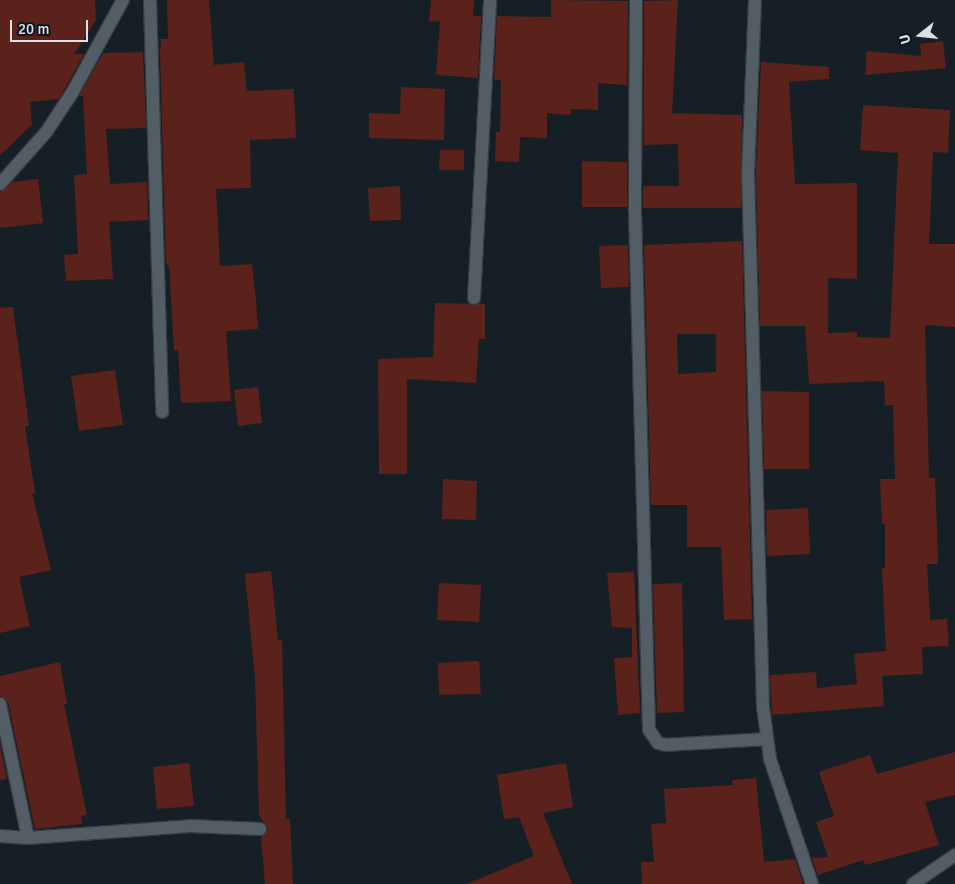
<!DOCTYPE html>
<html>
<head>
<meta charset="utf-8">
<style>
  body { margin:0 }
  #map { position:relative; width:955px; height:884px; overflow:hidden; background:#171f26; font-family:Signika,sans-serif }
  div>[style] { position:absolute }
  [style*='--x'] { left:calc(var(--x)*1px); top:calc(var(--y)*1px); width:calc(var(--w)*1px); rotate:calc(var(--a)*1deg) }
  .building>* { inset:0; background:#5a221b }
  .roads { filter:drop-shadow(1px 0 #373d42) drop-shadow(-1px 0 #373d42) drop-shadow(0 1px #373d42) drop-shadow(0 -1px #373d42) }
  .street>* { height:12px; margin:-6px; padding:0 6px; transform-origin:6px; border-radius:6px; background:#535d65 }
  span { translate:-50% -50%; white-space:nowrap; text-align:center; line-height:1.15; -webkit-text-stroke:4.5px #0e161d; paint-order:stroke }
  .north { position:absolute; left:895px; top:10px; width:50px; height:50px; -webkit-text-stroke:4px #0e161d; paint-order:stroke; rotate:254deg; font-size:14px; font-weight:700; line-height:20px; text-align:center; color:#dae0e5 }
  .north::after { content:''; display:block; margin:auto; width:18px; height:22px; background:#dae0e5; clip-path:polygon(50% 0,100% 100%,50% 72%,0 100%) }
  .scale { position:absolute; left:10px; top:20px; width:78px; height:22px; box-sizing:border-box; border:2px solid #dae0e5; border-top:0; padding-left:6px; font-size:15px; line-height:18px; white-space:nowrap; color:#dae0e5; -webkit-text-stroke:4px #0e161d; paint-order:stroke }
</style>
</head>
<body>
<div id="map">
  <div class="building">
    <i style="clip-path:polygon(0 0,95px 0,96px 20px,74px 54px,84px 54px,59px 99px,30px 102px,32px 125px,0 155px)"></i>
    <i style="clip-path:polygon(167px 0,209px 0,214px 65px,244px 62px,247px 91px,294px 89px,296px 138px,250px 140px,251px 188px,216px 189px,220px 266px,252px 264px,256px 301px,258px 329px,226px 331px,231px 401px,181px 403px,178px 350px,174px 350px,169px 266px,166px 264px,160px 52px,161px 39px,168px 39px)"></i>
    <i style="clip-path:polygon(431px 0,474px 0,473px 16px,481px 16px,478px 78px,436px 75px,440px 22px,429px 21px)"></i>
    <i style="clip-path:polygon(551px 0,628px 1px,627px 85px,598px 83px,598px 110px,571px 109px,571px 115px,547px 113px,547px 138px,520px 137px,519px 162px,495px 161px,496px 132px,500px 132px,501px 80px,494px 80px,497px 16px,551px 17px)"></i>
    <i style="clip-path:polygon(678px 0,672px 113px,742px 115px,741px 208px,643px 208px,643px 186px,679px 186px,678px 144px,644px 145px,644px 1px)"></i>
    <i style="clip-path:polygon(943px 41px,946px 68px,865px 75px,867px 51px,921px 56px,920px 44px)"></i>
    <i style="clip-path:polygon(143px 52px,146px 128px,106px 129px,110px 184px,147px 182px,148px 220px,109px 222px,113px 279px,66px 281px,64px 255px,78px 254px,74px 175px,87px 174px,83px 96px,79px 96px,103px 53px)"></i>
    <i style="clip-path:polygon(761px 62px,829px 67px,829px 79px,789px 82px,795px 184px,857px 183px,857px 279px,828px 278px,828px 333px,857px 332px,857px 337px,890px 338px,898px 153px,860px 150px,863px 105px,950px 110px,948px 153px,933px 152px,929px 244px,955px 244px,955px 327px,925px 325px,929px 478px,935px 478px,937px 530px,938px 564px,927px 564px,930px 620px,947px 619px,949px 646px,922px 647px,923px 674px,882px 676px,884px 706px,772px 715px,770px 675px,816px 672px,817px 688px,857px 684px,854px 654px,886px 651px,882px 568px,885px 568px,885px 524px,882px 524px,880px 479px,895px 479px,893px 405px,885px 405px,884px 381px,809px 384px,805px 326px,760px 326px,756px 173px)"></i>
    <i style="clip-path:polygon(401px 87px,445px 89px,444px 140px,369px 138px,369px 113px,400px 114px)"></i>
    <i style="clip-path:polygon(440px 150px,464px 150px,464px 170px,439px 170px)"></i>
    <i style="clip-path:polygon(582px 161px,627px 162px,627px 207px,582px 207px)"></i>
    <i style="clip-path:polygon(38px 179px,43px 223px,0 228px,0 192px,13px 182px)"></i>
    <i style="clip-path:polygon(400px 186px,401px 220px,370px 221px,368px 188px)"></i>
    <i style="clip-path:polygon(evenodd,742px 241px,752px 619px,724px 620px,721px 547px,687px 547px,687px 505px,651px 505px,644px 245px,742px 241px,677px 334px,716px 334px,716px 372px,678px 374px,677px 334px)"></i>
    <i style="clip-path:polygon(628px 245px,629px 287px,601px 288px,599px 246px)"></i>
    <i style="clip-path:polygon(435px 303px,485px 304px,485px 339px,479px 339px,476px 383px,407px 379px,407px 474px,379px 474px,378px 359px,433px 357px)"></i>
    <i style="clip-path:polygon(13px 307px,29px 426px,25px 426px,35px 493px,32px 493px,51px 570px,19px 577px,30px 626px,0 633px,0 308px)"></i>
    <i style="clip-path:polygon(115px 370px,123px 425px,79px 431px,71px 376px)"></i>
    <i style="clip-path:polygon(258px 387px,262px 423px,238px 426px,234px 390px)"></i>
    <i style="clip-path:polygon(762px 391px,809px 392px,809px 469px,764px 469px)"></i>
    <i style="clip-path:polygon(443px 479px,477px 481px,476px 520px,442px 519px)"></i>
    <i style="clip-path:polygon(808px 508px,810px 554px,767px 556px,766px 510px)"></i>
    <i style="clip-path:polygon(271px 571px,278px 640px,282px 640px,286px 819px,290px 819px,293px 884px,265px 884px,261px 837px,268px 829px,259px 815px,255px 679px,245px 574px)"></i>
    <i style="clip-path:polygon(634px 572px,640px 713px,618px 715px,614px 658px,632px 657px,632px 628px,612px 627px,607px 573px)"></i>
    <i style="clip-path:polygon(439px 583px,481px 585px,479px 622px,437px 620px)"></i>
    <i style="clip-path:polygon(682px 583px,684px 712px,657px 713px,653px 584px)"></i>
    <i style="clip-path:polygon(479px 661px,481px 694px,439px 695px,438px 663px)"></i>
    <i style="clip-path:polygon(60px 662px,67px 704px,64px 704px,87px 815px,81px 816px,82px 824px,35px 829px,8px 702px,0 696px,0 676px)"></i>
    <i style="clip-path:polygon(0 744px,7px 779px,0 780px)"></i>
    <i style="clip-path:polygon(955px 752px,955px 795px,925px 802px,939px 845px,865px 865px,863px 860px,818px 875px,812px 858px,828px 857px,816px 822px,834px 816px,819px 772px,870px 755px,877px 774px)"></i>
    <i style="clip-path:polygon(189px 763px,194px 806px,157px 809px,153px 767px)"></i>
    <i style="clip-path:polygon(566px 763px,573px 807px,543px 813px,572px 884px,467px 884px,534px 856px,519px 817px,504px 819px,497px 775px)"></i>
    <i style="clip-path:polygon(756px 778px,764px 862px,795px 859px,803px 884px,642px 884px,641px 862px,654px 862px,651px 824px,666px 823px,664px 789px,733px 785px,732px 780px)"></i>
  </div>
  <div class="roads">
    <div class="street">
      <i style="--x:150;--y:0;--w:412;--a:88.3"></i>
      <i style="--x:636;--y:0;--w:212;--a:90.3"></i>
      <i style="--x:635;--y:212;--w:518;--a:88.45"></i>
      <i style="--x:649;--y:730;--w:16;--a:55"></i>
      <i style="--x:658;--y:743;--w:8;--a:14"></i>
      <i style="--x:666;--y:745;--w:100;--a:-3.4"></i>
      <i style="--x:755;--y:0;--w:173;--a:92.3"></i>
      <i style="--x:748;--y:173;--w:534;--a:88.39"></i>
      <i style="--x:763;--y:707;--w:52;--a:82.3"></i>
      <i style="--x:770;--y:759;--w:132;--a:71.4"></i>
      <i style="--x:0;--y:184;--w:71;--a:-48.4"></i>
      <i style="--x:47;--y:131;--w:45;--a:-56.7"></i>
      <i style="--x:72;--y:93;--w:106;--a:-61.3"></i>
      <i style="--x:474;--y:298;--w:298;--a:-86.9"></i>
      <i style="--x:0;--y:704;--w:137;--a:78.2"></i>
      <i style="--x:0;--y:836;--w:28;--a:4"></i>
      <i style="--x:28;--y:838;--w:162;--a:-4.2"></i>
      <i style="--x:190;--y:826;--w:70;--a:2.5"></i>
      <i style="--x:913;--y:884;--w:51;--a:-34.6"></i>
    </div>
  </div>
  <div class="north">U</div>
  <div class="scale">20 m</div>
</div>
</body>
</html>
